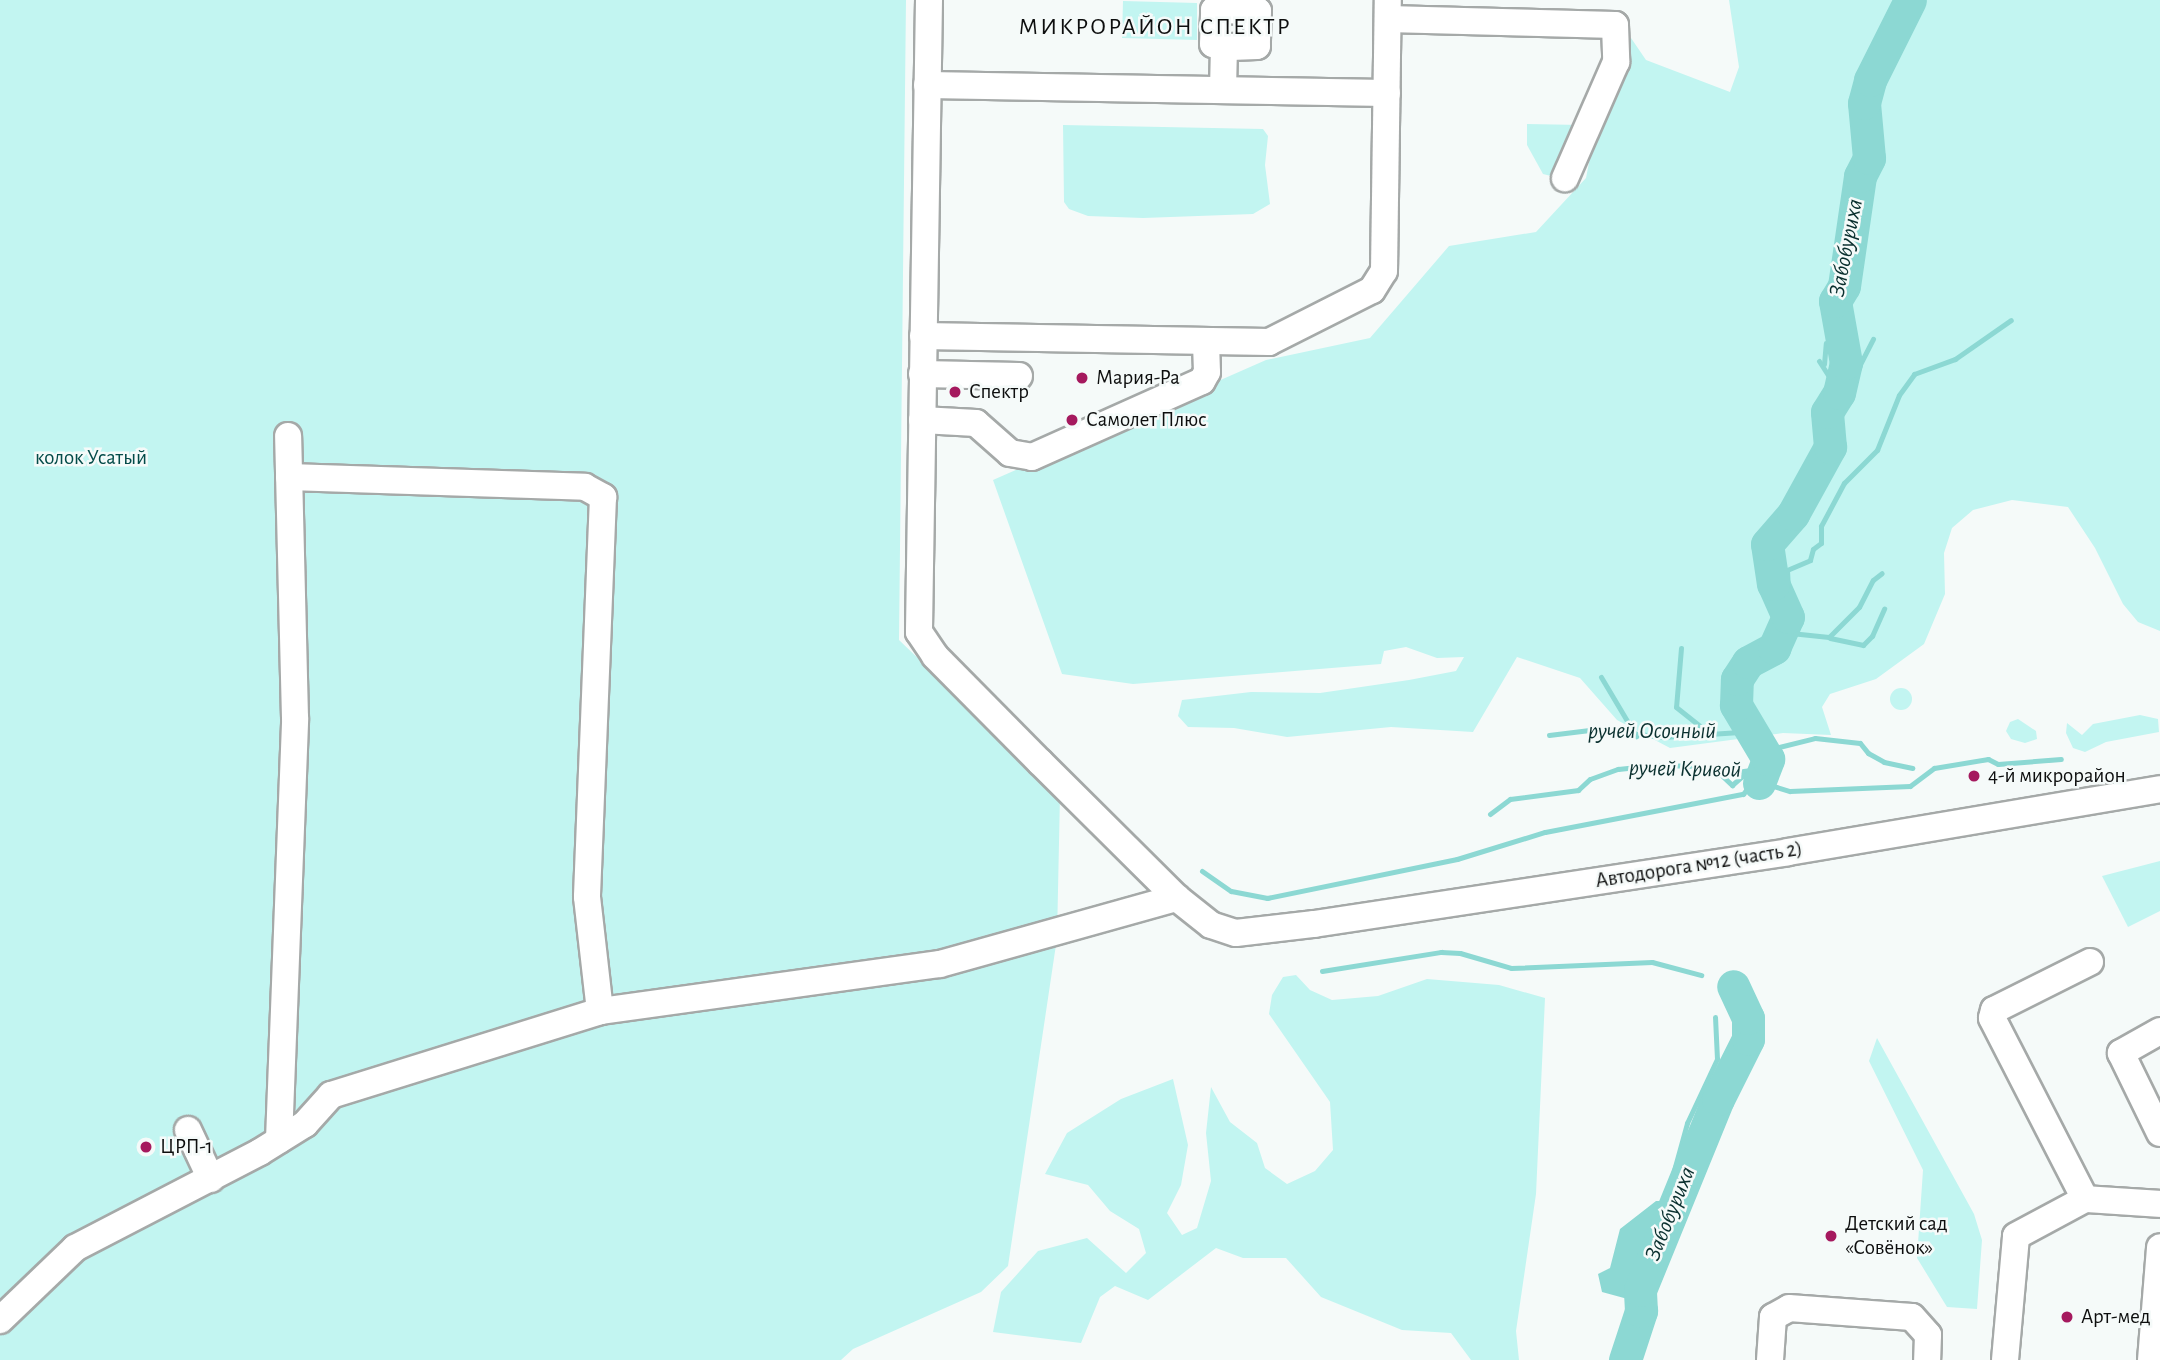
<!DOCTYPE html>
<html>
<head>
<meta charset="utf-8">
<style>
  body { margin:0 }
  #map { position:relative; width:2160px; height:1360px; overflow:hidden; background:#f5faf9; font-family:"Alegreya Sans",sans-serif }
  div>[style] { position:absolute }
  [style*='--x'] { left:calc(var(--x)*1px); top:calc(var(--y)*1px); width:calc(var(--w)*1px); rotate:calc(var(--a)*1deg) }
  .green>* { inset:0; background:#c2f5f1 }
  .round { border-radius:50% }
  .water>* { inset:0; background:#8cd8d3 }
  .stream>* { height:5px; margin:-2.5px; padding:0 2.5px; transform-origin:2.5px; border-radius:2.5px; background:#8cd8d3 }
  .river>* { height:33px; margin:-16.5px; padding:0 16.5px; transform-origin:16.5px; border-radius:16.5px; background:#8cd8d3 }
  .roads { filter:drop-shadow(2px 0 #a5a9a8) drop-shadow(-2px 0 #a5a9a8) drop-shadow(0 2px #a5a9a8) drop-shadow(0 -2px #a5a9a8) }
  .minor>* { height:26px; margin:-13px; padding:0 13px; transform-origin:13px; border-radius:13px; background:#fff }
  .dots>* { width:19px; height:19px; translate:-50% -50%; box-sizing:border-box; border:4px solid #f5faf9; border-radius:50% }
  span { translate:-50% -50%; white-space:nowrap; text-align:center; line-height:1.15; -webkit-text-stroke:5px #f5faf9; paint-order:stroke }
  .poi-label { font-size:21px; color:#0d0e0e }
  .left { translate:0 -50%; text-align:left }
  .park-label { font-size:21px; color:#034b49 }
  .street-label { font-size:21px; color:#0d0e0e }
  .water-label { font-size:23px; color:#0a302f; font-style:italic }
  .quarter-label { font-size:24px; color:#0d0e0e; letter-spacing:2px }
</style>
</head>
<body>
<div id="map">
  <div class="green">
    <i style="clip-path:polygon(0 0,906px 0,899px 640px,1060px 795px,1057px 938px,1008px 1266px,981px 1292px,853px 1349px,841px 1360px,0 1360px)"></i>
    <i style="clip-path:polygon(1729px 0,2160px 0,2160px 631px,2138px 622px,2123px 604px,2095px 548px,2068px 507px,2012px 500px,1973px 510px,1952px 528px,1944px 553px,1945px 594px,1924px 644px,1876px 679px,1830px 694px,1822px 707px,1831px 735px,1783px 733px,1670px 748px,1617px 720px,1580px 678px,1517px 657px,1473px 732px,1391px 727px,1287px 737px,1234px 728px,1188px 727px,1178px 716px,1182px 700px,1251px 692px,1320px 693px,1409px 680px,1456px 671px,1464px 657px,1437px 658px,1406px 647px,1384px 651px,1381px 664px,1133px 684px,1062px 674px,993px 480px,1266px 360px,1370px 338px,1449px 246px,1536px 232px,1586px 178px,1598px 116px,1616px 62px,1631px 38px,1646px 60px,1730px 92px,1739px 67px)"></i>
    <i style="clip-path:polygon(1123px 1px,1197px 3px,1197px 40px,1122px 38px)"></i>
    <i style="clip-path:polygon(1527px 124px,1582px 125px,1551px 176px,1543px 174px,1527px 145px)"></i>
    <i style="clip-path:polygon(1063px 125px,1263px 129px,1268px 136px,1265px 165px,1270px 204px,1253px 214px,1143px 218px,1088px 216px,1069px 209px,1064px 202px)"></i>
    <i class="round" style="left:1890px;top:688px;width:22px;height:22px"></i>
    <i style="clip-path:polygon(2140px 715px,2158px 719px,2159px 732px,2106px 742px,2085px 752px,2073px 748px,2066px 733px,2067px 723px,2082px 735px,2093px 724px)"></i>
    <i style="clip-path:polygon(2018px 719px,2036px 731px,2037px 739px,2025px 743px,2011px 739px,2006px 731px,2010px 722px)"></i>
    <i style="clip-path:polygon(2160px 861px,2160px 911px,2128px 927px,2102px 876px)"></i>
    <i style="clip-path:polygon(1296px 975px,1310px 990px,1332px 1000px,1378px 996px,1427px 979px,1499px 985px,1545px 998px,1536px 1194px,1516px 1331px,1519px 1360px,1471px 1360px,1451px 1333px,1402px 1330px,1321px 1297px,1286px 1258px,1243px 1258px,1216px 1248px,1148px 1300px,1115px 1286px,1100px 1297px,1081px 1343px,993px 1332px,1001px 1292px,1038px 1251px,1087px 1238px,1126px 1273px,1146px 1253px,1139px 1229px,1110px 1211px,1088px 1185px,1045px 1174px,1067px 1133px,1121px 1099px,1173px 1079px,1188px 1145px,1181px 1185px,1167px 1213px,1182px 1235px,1197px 1228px,1211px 1181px,1206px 1133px,1211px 1087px,1230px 1122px,1257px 1143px,1265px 1168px,1287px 1184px,1315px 1171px,1333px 1150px,1330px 1102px,1269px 1014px,1272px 995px,1283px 977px)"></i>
    <i style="clip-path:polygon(1877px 1038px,1974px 1214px,1982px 1240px,1977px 1309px,1947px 1307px,1917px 1258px,1923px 1170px,1869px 1061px)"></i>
  </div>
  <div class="water">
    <i style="clip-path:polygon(1656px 1201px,1667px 1201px,1676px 1208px,1653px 1296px,1646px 1304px,1602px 1292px,1598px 1274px,1610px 1268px,1620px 1229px)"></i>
  </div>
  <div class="stream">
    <i style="--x:1819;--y:361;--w:20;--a:57"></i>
    <i style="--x:1830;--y:378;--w:23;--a:80"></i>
    <i style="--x:1824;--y:364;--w:21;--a:-85"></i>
    <i style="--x:1842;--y:386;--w:14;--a:-36"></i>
    <i style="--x:1853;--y:378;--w:44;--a:-62.9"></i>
    <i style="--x:1781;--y:603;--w:16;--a:-63"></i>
    <i style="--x:1788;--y:589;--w:19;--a:-93"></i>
    <i style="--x:1787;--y:570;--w:25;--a:-23"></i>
    <i style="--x:1810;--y:560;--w:11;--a:-75"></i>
    <i style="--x:1813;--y:549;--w:10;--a:-37"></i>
    <i style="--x:1821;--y:543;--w:17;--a:-90"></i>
    <i style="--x:1821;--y:526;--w:49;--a:-61.9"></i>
    <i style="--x:1844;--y:483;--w:47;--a:-45"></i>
    <i style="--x:1877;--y:450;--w:59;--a:-68.2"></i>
    <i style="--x:1899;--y:395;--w:26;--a:-54"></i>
    <i style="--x:1914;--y:374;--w:44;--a:-20.1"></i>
    <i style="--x:1955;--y:359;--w:68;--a:-34.9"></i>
    <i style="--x:1781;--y:632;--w:48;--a:5.9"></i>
    <i style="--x:1829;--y:637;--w:42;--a:-45"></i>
    <i style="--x:1859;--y:607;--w:30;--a:-63"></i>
    <i style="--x:1873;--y:580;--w:11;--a:-38"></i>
    <i style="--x:1830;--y:638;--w:34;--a:12"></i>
    <i style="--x:1863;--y:645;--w:13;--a:-45"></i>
    <i style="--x:1872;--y:636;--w:30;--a:-66"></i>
    <i style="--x:1681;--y:648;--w:59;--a:94.8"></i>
    <i style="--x:1676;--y:707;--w:43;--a:38.5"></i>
    <i style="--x:1601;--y:677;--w:69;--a:59.3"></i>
    <i style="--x:1549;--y:735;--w:49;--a:-7"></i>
    <i style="--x:1598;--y:729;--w:66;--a:6.9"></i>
    <i style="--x:1664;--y:737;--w:91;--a:-3.8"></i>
    <i style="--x:1768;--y:759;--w:10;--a:-73"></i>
    <i style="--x:1771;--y:749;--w:45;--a:-14"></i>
    <i style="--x:1815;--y:738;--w:45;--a:6.3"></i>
    <i style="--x:1860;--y:743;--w:13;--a:51"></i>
    <i style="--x:1868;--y:753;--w:18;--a:29"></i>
    <i style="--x:1884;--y:762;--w:29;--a:12"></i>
    <i style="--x:1717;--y:771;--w:21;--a:43"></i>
    <i style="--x:1732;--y:785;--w:21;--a:-41"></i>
    <i style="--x:1490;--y:814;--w:25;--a:-37"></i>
    <i style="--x:1510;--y:799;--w:69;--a:-7.5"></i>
    <i style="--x:1578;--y:790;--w:16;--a:-43"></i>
    <i style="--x:1590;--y:779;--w:30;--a:-20"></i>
    <i style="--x:1618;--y:769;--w:38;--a:-6"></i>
    <i style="--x:1656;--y:765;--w:45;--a:1.3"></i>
    <i style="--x:1701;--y:766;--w:29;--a:14"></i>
    <i style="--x:1729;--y:773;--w:22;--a:-8"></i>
    <i style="--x:1751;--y:770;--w:15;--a:53"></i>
    <i style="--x:1760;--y:782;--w:31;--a:17"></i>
    <i style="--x:1790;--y:791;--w:120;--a:-2.4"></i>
    <i style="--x:1910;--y:786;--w:30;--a:-37"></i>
    <i style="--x:1934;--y:768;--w:55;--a:-9.5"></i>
    <i style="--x:1988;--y:759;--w:11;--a:27"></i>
    <i style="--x:1998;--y:764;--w:63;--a:-4.5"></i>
    <i style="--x:1202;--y:871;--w:35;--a:35"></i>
    <i style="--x:1231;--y:891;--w:37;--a:11"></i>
    <i style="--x:1267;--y:898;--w:194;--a:-11.6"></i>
    <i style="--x:1457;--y:859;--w:92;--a:-17.1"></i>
    <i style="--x:1545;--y:832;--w:202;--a:-10.9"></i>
    <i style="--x:1743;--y:794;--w:21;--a:-53"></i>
    <i style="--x:1322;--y:971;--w:121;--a:-9.1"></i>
    <i style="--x:1441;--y:952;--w:19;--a:3"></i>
    <i style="--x:1460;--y:953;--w:53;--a:16.4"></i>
    <i style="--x:1511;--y:968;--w:141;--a:-2.4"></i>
    <i style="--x:1652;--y:962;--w:51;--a:14.9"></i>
    <i style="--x:1677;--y:1195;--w:21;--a:-101"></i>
    <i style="--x:1673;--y:1174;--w:53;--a:-74.6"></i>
    <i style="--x:1687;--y:1123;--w:71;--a:-64.9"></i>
    <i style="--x:1717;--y:1059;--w:42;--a:-92.7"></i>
  </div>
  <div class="river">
    <i style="--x:1759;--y:783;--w:26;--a:-69"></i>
    <i style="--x:1768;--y:759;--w:63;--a:-120.7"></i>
    <i style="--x:1736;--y:705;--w:26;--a:-88"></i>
    <i style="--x:1737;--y:679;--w:20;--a:-57"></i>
    <i style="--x:1748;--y:662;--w:30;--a:-28"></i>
    <i style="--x:1774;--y:648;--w:34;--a:-66"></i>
    <i style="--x:1788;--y:617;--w:36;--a:-114"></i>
    <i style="--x:1773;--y:584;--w:40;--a:-98.5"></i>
    <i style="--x:1767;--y:544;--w:40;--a:-49"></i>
    <i style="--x:1793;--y:514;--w:77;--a:-61.1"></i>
    <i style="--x:1830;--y:447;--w:35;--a:-95"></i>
    <i style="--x:1827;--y:412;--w:22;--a:-58"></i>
    <i style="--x:1839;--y:393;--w:31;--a:-77"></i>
    <i style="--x:1846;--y:363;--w:63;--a:-100.1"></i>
    <i style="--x:1835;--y:301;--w:17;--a:-59"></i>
    <i style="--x:1844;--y:286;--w:111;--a:-81.7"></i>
    <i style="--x:1860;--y:176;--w:20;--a:-63"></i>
    <i style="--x:1869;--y:158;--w:55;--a:-95.2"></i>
    <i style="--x:1864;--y:103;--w:24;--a:-75"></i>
    <i style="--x:1870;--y:80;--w:89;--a:-63.4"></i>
    <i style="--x:1625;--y:1360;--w:52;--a:-71.9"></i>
    <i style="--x:1641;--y:1311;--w:21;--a:-93"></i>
    <i style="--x:1640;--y:1290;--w:206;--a:-67.8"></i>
    <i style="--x:1718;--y:1099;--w:67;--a:-63.4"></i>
    <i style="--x:1748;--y:1039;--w:21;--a:-90"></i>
    <i style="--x:1748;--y:1018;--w:35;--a:-115"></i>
  </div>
  <div class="roads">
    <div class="minor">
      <i style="--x:929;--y:0;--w:632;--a:90.91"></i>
      <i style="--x:919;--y:632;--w:29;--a:56"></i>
      <i style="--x:935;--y:656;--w:149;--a:45.3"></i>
      <i style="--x:1040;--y:762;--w:193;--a:44.8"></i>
      <i style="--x:1177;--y:898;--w:43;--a:38.5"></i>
      <i style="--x:1211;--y:925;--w:26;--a:18"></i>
      <i style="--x:1236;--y:933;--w:79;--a:-6.6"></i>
      <i style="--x:1314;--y:924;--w:479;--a:-8.6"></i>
      <i style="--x:1788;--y:852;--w:377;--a:-9.6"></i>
      <i style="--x:1388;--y:19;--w:227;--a:1.5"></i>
      <i style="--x:1615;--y:25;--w:37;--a:88"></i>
      <i style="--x:1616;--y:62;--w:127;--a:113.7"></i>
      <i style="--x:927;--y:85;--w:460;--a:1"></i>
      <i style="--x:1223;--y:90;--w:43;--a:-88.7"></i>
      <i style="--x:1224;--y:47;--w:11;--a:-165"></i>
      <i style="--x:1213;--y:44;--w:34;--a:-88"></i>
      <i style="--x:1214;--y:10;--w:44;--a:1.3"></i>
      <i style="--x:1258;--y:11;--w:35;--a:92"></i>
      <i style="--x:1257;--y:46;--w:33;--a:178"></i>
      <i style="--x:923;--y:336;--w:346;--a:1"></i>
      <i style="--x:1269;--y:342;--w:115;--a:-26.8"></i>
      <i style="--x:1372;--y:290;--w:22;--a:-58"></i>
      <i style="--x:1384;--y:271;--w:271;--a:-89.2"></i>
      <i style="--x:922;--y:374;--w:97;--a:1.2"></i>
      <i style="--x:922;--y:420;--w:54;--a:3.2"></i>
      <i style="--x:976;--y:423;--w:45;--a:41.4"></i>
      <i style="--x:1010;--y:453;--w:22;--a:10"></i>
      <i style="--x:1032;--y:457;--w:186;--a:-24.1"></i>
      <i style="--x:1202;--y:381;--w:10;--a:-61"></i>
      <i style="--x:1207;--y:372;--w:31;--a:-92"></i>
      <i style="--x:289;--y:477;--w:296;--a:1.9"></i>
      <i style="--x:585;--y:487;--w:21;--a:29"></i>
      <i style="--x:603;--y:497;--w:400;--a:92.3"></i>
      <i style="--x:587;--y:897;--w:115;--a:83.5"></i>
      <i style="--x:2090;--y:962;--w:107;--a:153.4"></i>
      <i style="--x:1994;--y:1010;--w:8;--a:104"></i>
      <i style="--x:1992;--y:1018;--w:203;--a:62.8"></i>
      <i style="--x:2085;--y:1199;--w:75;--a:3.8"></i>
      <i style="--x:2160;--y:1031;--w:45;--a:150.6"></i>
      <i style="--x:2121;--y:1053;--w:89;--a:64"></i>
      <i style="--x:188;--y:1130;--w:54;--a:64.9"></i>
      <i style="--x:279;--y:1140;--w:422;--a:-87.8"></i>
      <i style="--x:295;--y:718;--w:282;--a:-91.4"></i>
      <i style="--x:0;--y:1320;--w:104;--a:-43.8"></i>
      <i style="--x:75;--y:1248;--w:208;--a:-27.4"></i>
      <i style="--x:260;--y:1152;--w:53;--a:-31.9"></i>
      <i style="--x:305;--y:1124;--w:39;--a:-48"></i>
      <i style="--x:331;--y:1095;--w:282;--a:-17.3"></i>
      <i style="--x:600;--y:1011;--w:343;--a:-7.9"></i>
      <i style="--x:940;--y:964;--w:246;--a:-15.6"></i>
      <i style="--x:1770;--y:1360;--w:43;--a:-86"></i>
      <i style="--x:1773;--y:1317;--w:18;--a:-29"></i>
      <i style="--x:1789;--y:1308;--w:123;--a:4.2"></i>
      <i style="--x:1912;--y:1317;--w:24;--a:48"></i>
      <i style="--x:1928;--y:1335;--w:25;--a:92"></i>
      <i style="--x:2005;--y:1360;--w:124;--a:-84.9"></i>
      <i style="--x:2016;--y:1236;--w:78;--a:-28.2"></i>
      <i style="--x:2151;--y:1360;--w:113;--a:-85.4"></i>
    </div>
  </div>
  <div class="dots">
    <i style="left:1082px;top:378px;background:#a5195e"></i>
    <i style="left:955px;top:392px;background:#a5195e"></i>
    <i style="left:1072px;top:420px;background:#a5195e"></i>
    <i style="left:1974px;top:776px;background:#a5195e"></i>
    <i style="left:146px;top:1147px;background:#a5195e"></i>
    <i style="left:1831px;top:1236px;background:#a5195e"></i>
    <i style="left:2067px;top:1317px;background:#a5195e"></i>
  </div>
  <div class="poi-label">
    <span class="left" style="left:1096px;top:378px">Мария-Ра</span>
    <span class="left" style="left:969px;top:392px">Спектр</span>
    <span class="left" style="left:1086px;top:420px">Самолет Плюс</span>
    <span class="left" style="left:1988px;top:776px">4-й микрорайон</span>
    <span class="left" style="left:160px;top:1147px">ЦРП-1</span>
    <span class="left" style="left:1845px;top:1236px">Детский сад<br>«Совёнок»</span>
    <span class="left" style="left:2081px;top:1317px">Арт-мед</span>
  </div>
  <div class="park-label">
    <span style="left:91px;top:458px">колок Усатый</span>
  </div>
  <div class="street-label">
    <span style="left:1699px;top:865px;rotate:-9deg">Автодорога №12 (часть 2)</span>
  </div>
  <div class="water-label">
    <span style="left:1847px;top:248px;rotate:-79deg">Забобуриха</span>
    <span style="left:1652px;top:732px">ручей Осочный</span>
    <span style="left:1685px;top:770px;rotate:1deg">ручей Кривой</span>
    <span style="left:1671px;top:1214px;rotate:-68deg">Забобуриха</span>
  </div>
  <div class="quarter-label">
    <span style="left:1155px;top:28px">МИКРОРАЙОН СПЕКТР</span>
  </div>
</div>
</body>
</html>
